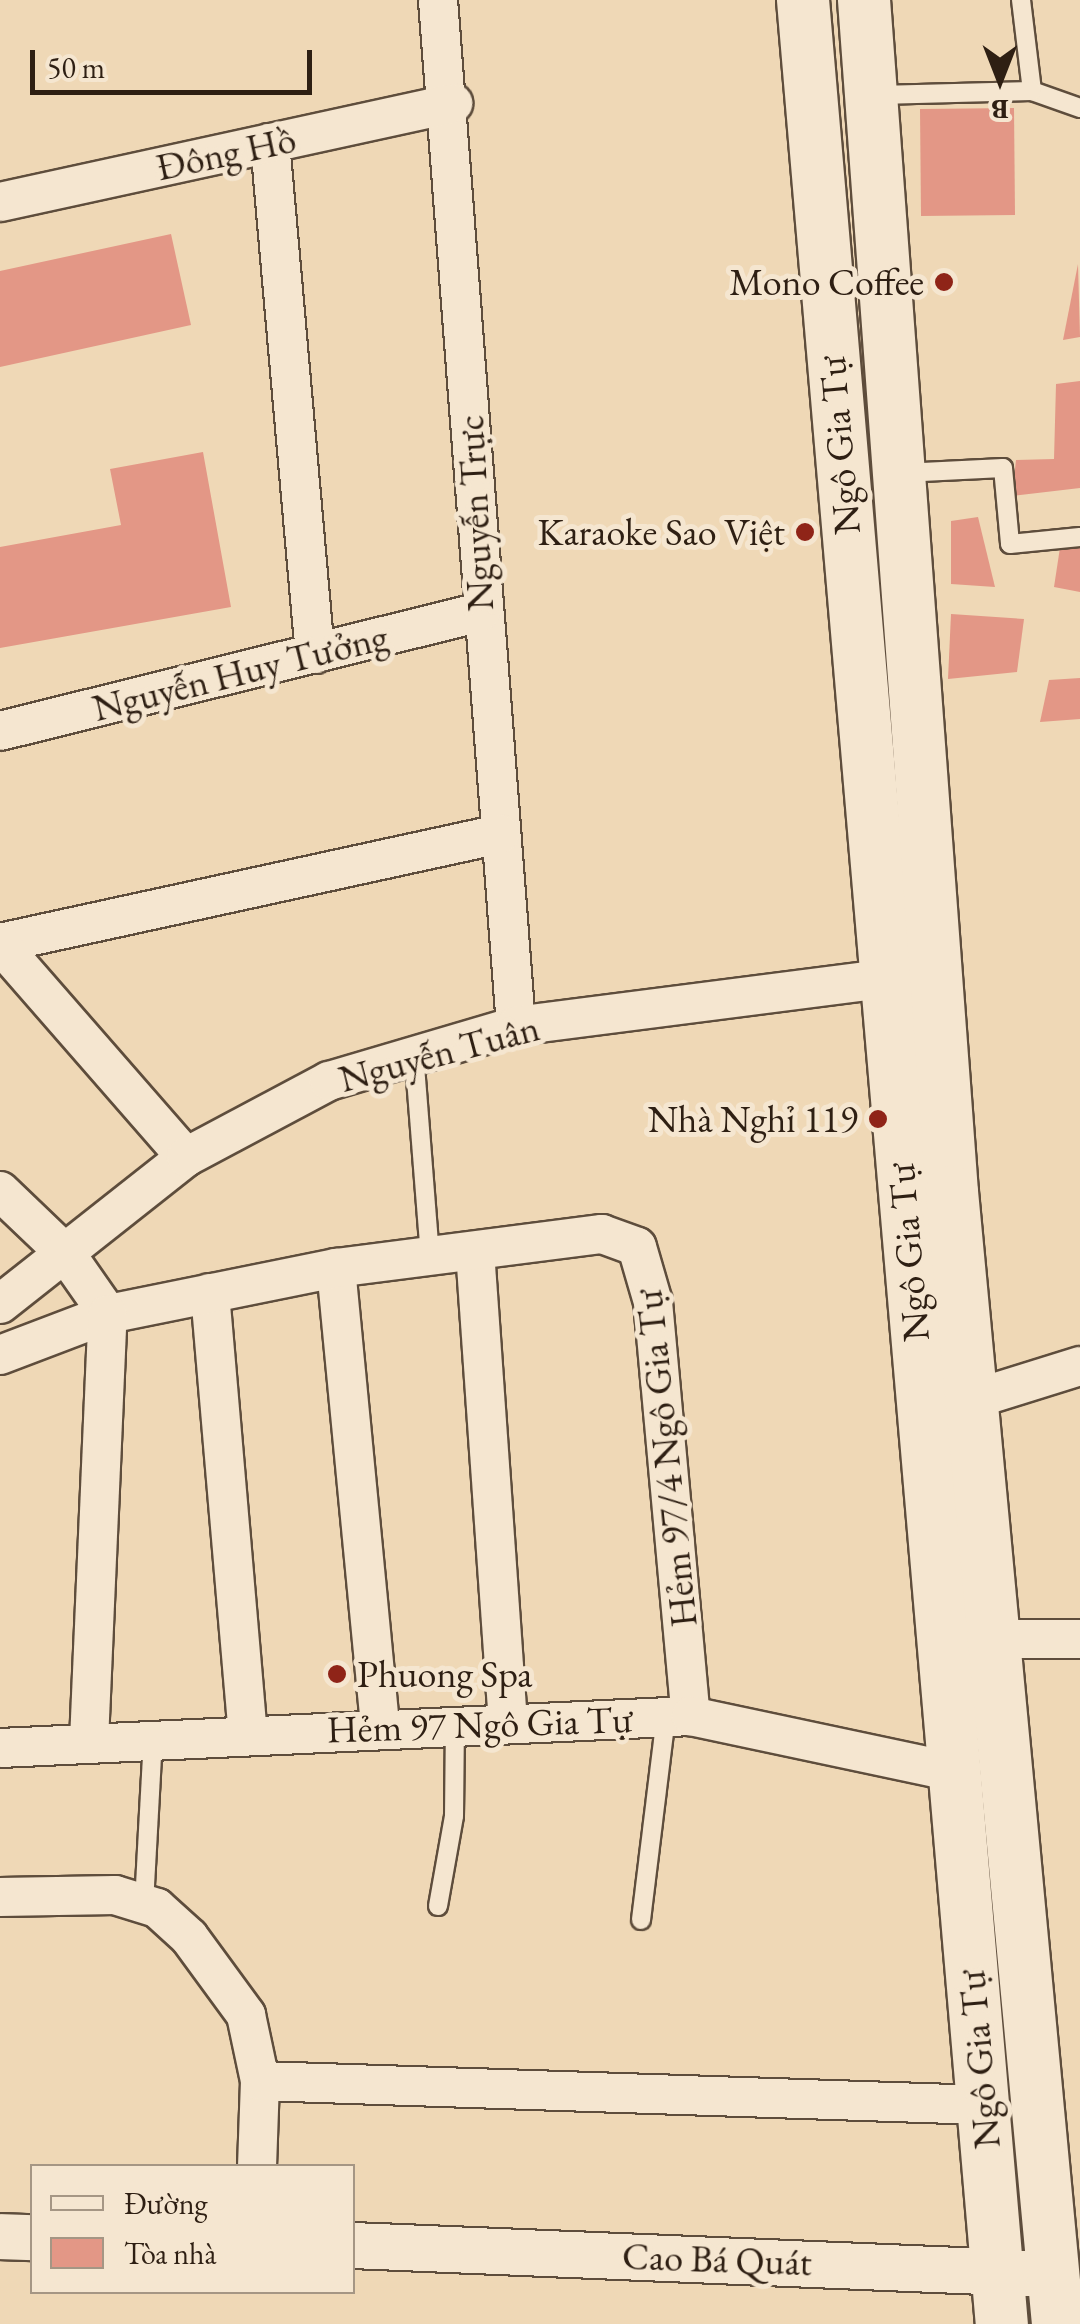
<!DOCTYPE html>
<html>
<head>
<meta charset="utf-8">
<style>
  body { margin:0 }
  #map { position:relative; width:1080px; height:2324px; overflow:hidden; background:#efd8b6; font-family:"EB Garamond",serif }
  div>[style] { position:absolute }
  [style*='--x'] { left:calc(var(--x)*1px); top:calc(var(--y)*1px); width:calc(var(--w)*1px); rotate:calc(var(--a)*1deg) }
  .building>* { inset:0; background:#e39786 }
  .roads { filter:drop-shadow(2px 0 #5e4d3c) drop-shadow(-2px 0 #5e4d3c) drop-shadow(0 2px #5e4d3c) drop-shadow(0 -2px #5e4d3c) }
  .service>* { height:18px; margin:-9px; padding:0 9px; transform-origin:9px; border-radius:9px; background:#f5e6d0 }
  .minor>* { height:38px; margin:-19px; padding:0 19px; transform-origin:19px; border-radius:19px; background:#f5e6d0 }
  .tertiary>* { height:45px; margin:-22.5px; padding:0 22.5px; transform-origin:22.5px; border-radius:22.5px; background:#f5e6d0 }
  .secondary>* { height:52px; margin:-26px; padding:0 26px; transform-origin:26px; border-radius:26px; background:#f5e6d0 }
  .dots>* { width:28px; height:28px; translate:-50% -50%; box-sizing:border-box; border:5px solid #f5e6d0; border-radius:50% }
  span { translate:-50% -50%; white-space:nowrap; text-align:center; line-height:1.15; -webkit-text-stroke:10px #f5e6d0; paint-order:stroke }
  .street-label { font-size:38px; color:#2e1f13 }
  .poi-label { font-size:38px; color:#2e1f13 }
  .right { translate:-100% -50%; text-align:right }
  .left { translate:0 -50%; text-align:left }
  .legend { position:absolute; left:30px; top:2164px; width:325px; height:130px; box-sizing:border-box; background:#f5e6d0; border:2px solid #a59684; margin:0; padding:12px 18px; list-style:none; font-size:30px; color:#2e1f13 }
  .legend li { display:flex; align-items:center; gap:20px; height:50px }
  .legend b { width:50px; border:2px solid #a59684 }
  .north { position:absolute; left:950px; top:30px; width:100px; height:100px; -webkit-text-stroke:8px #f5e6d0; paint-order:stroke; rotate:180deg; font-size:28px; font-weight:700; line-height:40px; text-align:center; color:#2e1f13 }
  .north::after { content:''; display:block; margin:auto; width:35px; height:45px; background:#2e1f13; clip-path:polygon(50% 0,100% 100%,50% 72%,0 100%) }
  .scale { position:absolute; left:30px; top:50px; width:282px; height:45px; box-sizing:border-box; border:5px solid #2e1f13; border-top:0; padding-left:12px; font-size:30px; line-height:35px; white-space:nowrap; color:#2e1f13; -webkit-text-stroke:8px #f5e6d0; paint-order:stroke }
</style>
</head>
<body>
<div id="map">
  <div class="building">
    <i style="clip-path:polygon(1014px 108px,1015px 215px,921px 216px,920px 109px)"></i>
    <i style="clip-path:polygon(171px 234px,191px 325px,0 367px,0 271px)"></i>
    <i style="clip-path:polygon(1078px 264px,1080px 337px,1063px 340px)"></i>
    <i style="clip-path:polygon(1080px 381px,1080px 488px,1012px 496px,1016px 460px,1054px 459px,1056px 384px)"></i>
    <i style="clip-path:polygon(203px 452px,231px 607px,0 648px,0 547px,121px 525px,110px 469px)"></i>
    <i style="clip-path:polygon(978px 517px,995px 587px,951px 584px,951px 521px)"></i>
    <i style="clip-path:polygon(1080px 538px,1080px 592px,1054px 587px,1061px 541px)"></i>
    <i style="clip-path:polygon(951px 614px,1024px 619px,1017px 672px,948px 679px)"></i>
    <i style="clip-path:polygon(1080px 678px,1080px 719px,1040px 722px,1049px 680px)"></i>
  </div>
  <div class="roads">
    <div class="service">
      <i style="--x:1021;--y:0;--w:92;--a:83.1"></i>
      <i style="--x:1032;--y:91;--w:51;--a:19.5"></i>
      <i style="--x:878;--y:95;--w:154;--a:-1.5"></i>
      <i style="--x:902;--y:473;--w:101;--a:-2.8"></i>
      <i style="--x:1003;--y:468;--w:76;--a:84.7"></i>
      <i style="--x:1010;--y:544;--w:70;--a:-5.7"></i>
      <i style="--x:414;--y:1053;--w:204;--a:85.5"></i>
      <i style="--x:144;--y:1904;--w:164;--a:-86.9"></i>
      <i style="--x:438;--y:1906;--w:91;--a:-79.9"></i>
      <i style="--x:454;--y:1816;--w:91;--a:-89.4"></i>
      <i style="--x:641;--y:1920;--w:205;--a:-83"></i>
    </div>
    <div class="minor">
      <i style="--x:438;--y:0;--w:1029;--a:85.65"></i>
      <i style="--x:270;--y:143;--w:513;--a:84.97"></i>
      <i style="--x:0;--y:202;--w:464;--a:-12.3"></i>
      <i style="--x:0;--y:731;--w:495;--a:-13.9"></i>
      <i style="--x:0;--y:943;--w:512;--a:-12.3"></i>
      <i style="--x:0;--y:944;--w:283;--a:48.9"></i>
      <i style="--x:0;--y:1191;--w:91;--a:43.7"></i>
      <i style="--x:66;--y:1254;--w:73;--a:55"></i>
      <i style="--x:475;--y:1251;--w:472;--a:86"></i>
      <i style="--x:336;--y:1268;--w:461;--a:84.5"></i>
      <i style="--x:210;--y:1293;--w:442;--a:85.1"></i>
      <i style="--x:0;--y:1304;--w:237;--a:-38.3"></i>
      <i style="--x:186;--y:1157;--w:162;--a:-28"></i>
      <i style="--x:329;--y:1081;--w:195;--a:-16.4"></i>
      <i style="--x:516;--y:1026;--w:371;--a:-7.3"></i>
      <i style="--x:0;--y:1355;--w:116;--a:-20.8"></i>
      <i style="--x:108;--y:1314;--w:233;--a:-11.4"></i>
      <i style="--x:336;--y:1268;--w:268;--a:-7.3"></i>
      <i style="--x:602;--y:1234;--w:37;--a:20"></i>
      <i style="--x:637;--y:1247;--w:57;--a:73.8"></i>
      <i style="--x:653;--y:1302;--w:416;--a:84.8"></i>
      <i style="--x:971;--y:1400;--w:114;--a:-17.3"></i>
      <i style="--x:991;--y:1639;--w:89;--a:0"></i>
      <i style="--x:89;--y:1741;--w:427;--a:-87.5"></i>
      <i style="--x:0;--y:1748;--w:692;--a:-2.65"></i>
      <i style="--x:691;--y:1716;--w:269;--a:12"></i>
      <i style="--x:0;--y:1897;--w:115;--a:-1"></i>
      <i style="--x:115;--y:1895;--w:44;--a:17.2"></i>
      <i style="--x:157;--y:1908;--w:43;--a:42.2"></i>
      <i style="--x:189;--y:1937;--w:97;--a:53.8"></i>
      <i style="--x:246;--y:2015;--w:67;--a:78"></i>
      <i style="--x:260;--y:2081;--w:85;--a:92"></i>
      <i style="--x:260;--y:2081;--w:723;--a:1.9"></i>
    </div>
    <div class="tertiary">
      <i style="--x:0;--y:2236;--w:32;--a:2"></i>
      <i style="--x:352;--y:2245;--w:679;--a:2.36"></i>
    </div>
    <div class="secondary">
      <i style="--x:803;--y:0;--w:2333;--a:85.11"></i>
      <i style="--x:864;--y:0;--w:1195;--a:85.78"></i>
      <i style="--x:952;--y:1192;--w:1137;--a:84.65"></i>
    </div>
  </div>
  <div class="dots">
    <i style="left:944px;top:282px;background:#8f2418"></i>
    <i style="left:805px;top:532px;background:#8f2418"></i>
    <i style="left:878px;top:1119px;background:#8f2418"></i>
    <i style="left:337px;top:1674px;background:#8f2418"></i>
  </div>
  <div class="street-label">
    <span style="left:226px;top:153px;rotate:-12deg">Đông Hồ</span>
    <span style="left:839px;top:445px;rotate:-95deg">Ngô Gia Tự</span>
    <span style="left:475px;top:513px;rotate:-93deg">Nguyễn Trực</span>
    <span style="left:240px;top:672px;rotate:-14deg">Nguyễn Huy Tưởng</span>
    <span style="left:439px;top:1053px;rotate:-15deg">Nguyễn Tuân</span>
    <span style="left:908px;top:1252px;rotate:-95deg">Ngô Gia Tự</span>
    <span style="left:666px;top:1458px;rotate:-96deg">Hẻm 97/4 Ngô Gia Tự</span>
    <span style="left:480px;top:1724px;rotate:-2deg">Hẻm 97 Ngô Gia Tự</span>
    <span style="left:979px;top:2059px;rotate:-95deg">Ngô Gia Tự</span>
    <span style="left:717px;top:2259px;rotate:2deg">Cao Bá Quát</span>
  </div>
  <div class="poi-label">
    <span class="right" style="left:924px;top:282px">Mono Coffee</span>
    <span class="right" style="left:785px;top:532px">Karaoke Sao Việt</span>
    <span class="right" style="left:858px;top:1119px">Nhà Nghỉ 119</span>
    <span class="left" style="left:357px;top:1674px">Phuong Spa</span>
  </div>
  <ul class="legend">
  <li><b style="height:12px;background:#f5e6d0"></b>Đường</li>
  <li><b style="height:28px;background:#e39786"></b>Tòa nhà</li>
  </ul>
  <div class="north">B</div>
  <div class="scale">50 m</div>
</div>
</body>
</html>
